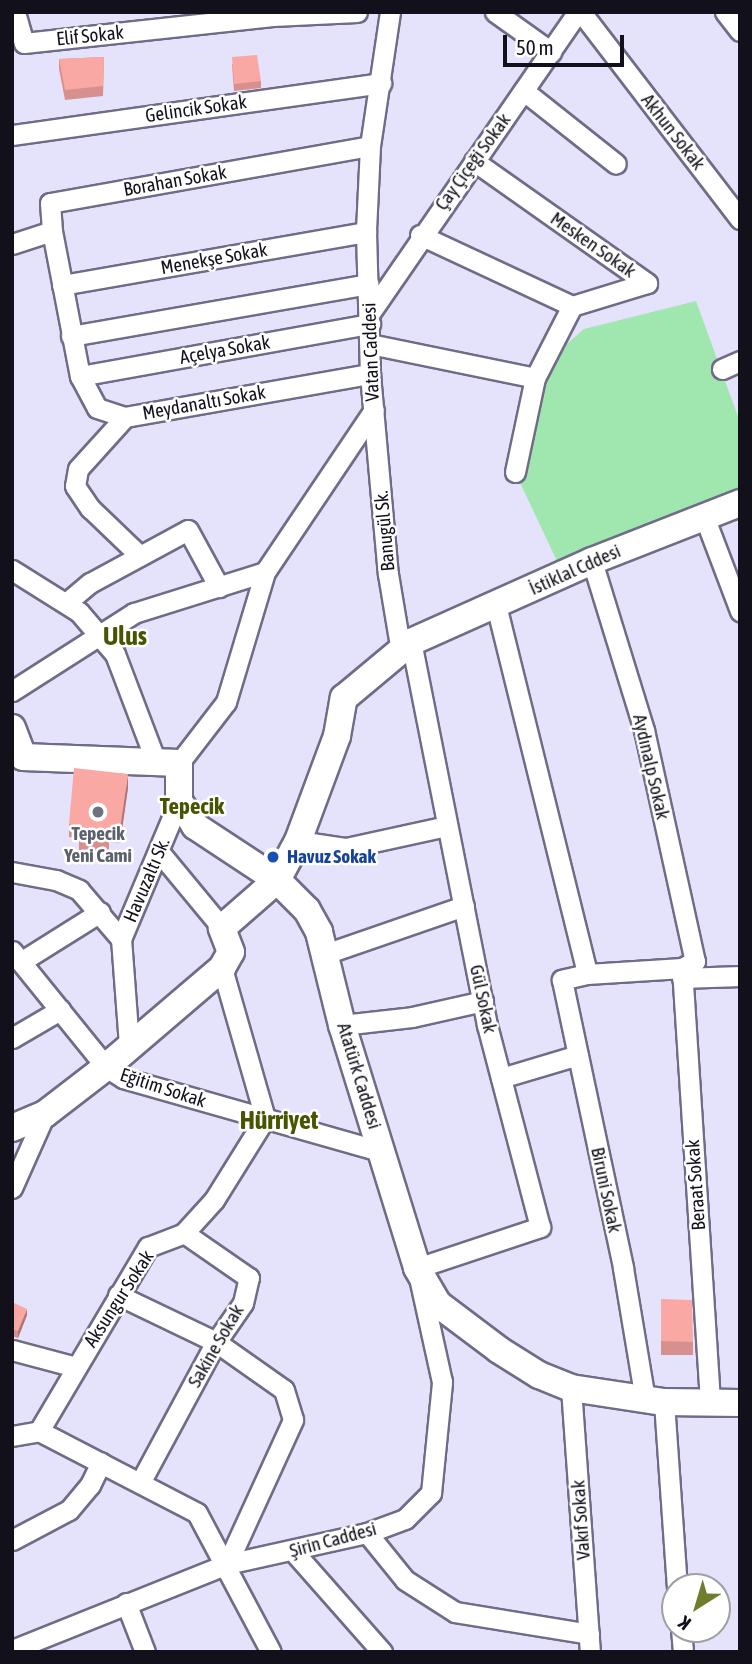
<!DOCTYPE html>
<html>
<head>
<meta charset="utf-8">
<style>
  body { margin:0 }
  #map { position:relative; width:752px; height:1664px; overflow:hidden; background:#e5e2fb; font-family:"Asap Condensed",sans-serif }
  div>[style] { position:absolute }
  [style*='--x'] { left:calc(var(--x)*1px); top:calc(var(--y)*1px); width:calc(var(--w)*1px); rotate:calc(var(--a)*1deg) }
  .green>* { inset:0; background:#9fe7af }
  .roads { filter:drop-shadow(2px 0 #706c87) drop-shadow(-2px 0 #706c87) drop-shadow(0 2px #706c87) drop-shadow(0 -2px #706c87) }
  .minor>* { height:19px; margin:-9.5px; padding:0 9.5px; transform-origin:9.5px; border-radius:9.5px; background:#fff }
  .major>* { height:26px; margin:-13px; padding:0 13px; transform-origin:13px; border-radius:13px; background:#fff }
  .wall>* { inset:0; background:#d7908d }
  .shaded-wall>* { inset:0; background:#af7673 }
  .building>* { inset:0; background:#faa8a4 }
  .dots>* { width:19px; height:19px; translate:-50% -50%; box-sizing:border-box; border:4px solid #fff; border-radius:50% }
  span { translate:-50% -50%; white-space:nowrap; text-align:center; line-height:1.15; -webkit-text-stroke:5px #fff; paint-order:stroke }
  .street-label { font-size:19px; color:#12111b }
  .worship-label { font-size:19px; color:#5b616d; font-weight:700 }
  .transit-label { font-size:19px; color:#164399; font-weight:700 }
  .left { translate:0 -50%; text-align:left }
  .quarter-label { font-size:23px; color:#485500; font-weight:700 }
  .district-label { font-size:26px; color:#485500; font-weight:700 }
  .frame { position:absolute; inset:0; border:14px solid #12111b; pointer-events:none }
  .north { position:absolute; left:661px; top:1573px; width:70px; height:70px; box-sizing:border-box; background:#fff; border:2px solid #a0a0a4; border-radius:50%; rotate:217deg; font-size:19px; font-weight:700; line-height:28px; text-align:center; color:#12111b }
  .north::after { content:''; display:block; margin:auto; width:24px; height:32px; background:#6e7e2c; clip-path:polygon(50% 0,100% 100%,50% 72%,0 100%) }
  .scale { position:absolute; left:503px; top:35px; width:121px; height:32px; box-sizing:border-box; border:4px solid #12111b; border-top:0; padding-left:9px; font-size:21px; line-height:24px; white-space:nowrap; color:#12111b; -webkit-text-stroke:5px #fff; paint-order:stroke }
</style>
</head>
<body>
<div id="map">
  <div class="green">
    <i style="clip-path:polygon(696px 301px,740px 422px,740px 490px,557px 561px,515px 472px,528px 420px,552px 357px,584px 329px)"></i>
  </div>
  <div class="roads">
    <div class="minor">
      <i style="--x:15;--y:12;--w:32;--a:74"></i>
      <i style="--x:24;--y:43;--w:250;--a:-6.2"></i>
      <i style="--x:273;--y:16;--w:84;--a:-2.7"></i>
      <i style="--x:390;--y:12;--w:135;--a:98.5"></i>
      <i style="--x:370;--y:146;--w:86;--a:92.7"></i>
      <i style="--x:366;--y:232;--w:142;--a:88.4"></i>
      <i style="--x:370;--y:374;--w:201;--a:84.9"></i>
      <i style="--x:388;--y:574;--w:79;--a:80.5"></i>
      <i style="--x:495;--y:12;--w:69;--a:35.5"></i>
      <i style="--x:581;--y:12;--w:261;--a:52.5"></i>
      <i style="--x:725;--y:12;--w:24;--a:52"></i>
      <i style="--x:524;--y:91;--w:117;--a:38.4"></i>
      <i style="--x:12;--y:135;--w:373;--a:-8"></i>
      <i style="--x:474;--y:161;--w:212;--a:35.2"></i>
      <i style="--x:52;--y:231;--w:148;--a:79.1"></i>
      <i style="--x:80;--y:376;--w:36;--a:62"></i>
      <i style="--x:97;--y:408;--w:29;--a:18"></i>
      <i style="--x:125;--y:417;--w:249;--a:-10"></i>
      <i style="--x:420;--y:235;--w:168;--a:25"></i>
      <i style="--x:12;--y:244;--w:42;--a:-18"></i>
      <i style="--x:52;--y:231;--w:28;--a:-94"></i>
      <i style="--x:50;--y:203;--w:325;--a:-10.1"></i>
      <i style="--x:62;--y:285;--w:309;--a:-9.9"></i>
      <i style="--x:572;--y:306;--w:78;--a:-17"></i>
      <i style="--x:370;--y:313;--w:366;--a:-55.4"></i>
      <i style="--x:71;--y:336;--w:302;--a:-9.9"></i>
      <i style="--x:370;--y:344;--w:168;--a:11.6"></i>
      <i style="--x:722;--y:369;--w:20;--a:-24"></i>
      <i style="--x:80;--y:376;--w:295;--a:-10.2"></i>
      <i style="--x:125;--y:417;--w:70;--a:132.1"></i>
      <i style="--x:78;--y:469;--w:17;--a:100"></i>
      <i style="--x:75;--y:486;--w:27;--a:56"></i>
      <i style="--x:90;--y:508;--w:69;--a:43.8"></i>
      <i style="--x:515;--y:472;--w:96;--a:-78"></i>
      <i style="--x:535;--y:378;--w:81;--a:-62.8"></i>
      <i style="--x:704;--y:516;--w:102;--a:69.2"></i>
      <i style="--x:592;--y:561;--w:177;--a:72.9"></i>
      <i style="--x:644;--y:730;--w:237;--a:77.6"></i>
      <i style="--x:695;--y:961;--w:15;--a:152"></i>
      <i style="--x:682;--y:968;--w:95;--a:176.4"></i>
      <i style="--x:587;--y:974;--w:26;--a:167"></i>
      <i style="--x:562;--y:980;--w:294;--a:78"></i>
      <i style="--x:623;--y:1268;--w:134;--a:80.5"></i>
      <i style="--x:12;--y:570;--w:79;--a:32.1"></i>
      <i style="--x:79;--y:612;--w:55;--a:49.4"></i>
      <i style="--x:115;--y:654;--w:116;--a:69.2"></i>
      <i style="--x:66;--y:603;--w:31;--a:-40"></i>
      <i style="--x:90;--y:583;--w:111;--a:-28.4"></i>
      <i style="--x:188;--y:530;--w:65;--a:61.5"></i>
      <i style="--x:496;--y:605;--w:380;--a:76.1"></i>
      <i style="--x:12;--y:691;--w:145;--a:-32.6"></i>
      <i style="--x:134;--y:613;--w:137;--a:-17.4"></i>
      <i style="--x:179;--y:763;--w:77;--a:-52.4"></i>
      <i style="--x:226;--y:702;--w:136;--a:-73.3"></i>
      <i style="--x:265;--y:572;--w:195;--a:-56.1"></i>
      <i style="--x:298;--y:841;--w:49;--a:8.3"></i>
      <i style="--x:346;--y:848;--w:103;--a:-12.3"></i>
      <i style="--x:160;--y:853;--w:97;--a:50.4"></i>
      <i style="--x:12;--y:872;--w:45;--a:10.3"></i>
      <i style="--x:56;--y:880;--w:25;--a:23"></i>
      <i style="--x:79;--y:890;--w:65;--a:49.4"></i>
      <i style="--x:12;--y:951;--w:149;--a:51"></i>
      <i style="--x:106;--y:1067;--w:20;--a:33"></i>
      <i style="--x:123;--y:1078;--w:269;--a:15.9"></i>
      <i style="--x:325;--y:954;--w:147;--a:-19.1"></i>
      <i style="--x:22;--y:961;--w:92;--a:-32.1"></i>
      <i style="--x:682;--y:968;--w:436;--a:86.3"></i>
      <i style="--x:682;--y:978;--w:58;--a:-2"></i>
      <i style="--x:342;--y:1025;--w:70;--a:-6.5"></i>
      <i style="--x:412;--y:1017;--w:73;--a:-12.7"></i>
      <i style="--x:12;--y:1038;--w:56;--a:-30.3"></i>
      <i style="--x:129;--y:1045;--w:106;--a:-94.3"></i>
      <i style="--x:121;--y:939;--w:150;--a:-67.2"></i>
      <i style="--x:501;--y:1078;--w:80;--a:-16.6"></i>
      <i style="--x:12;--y:1188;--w:81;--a:-66"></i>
      <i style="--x:118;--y:1295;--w:109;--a:25.6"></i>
      <i style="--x:216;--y:1342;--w:83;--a:35.2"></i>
      <i style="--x:284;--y:1390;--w:31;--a:73"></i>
      <i style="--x:293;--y:1420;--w:158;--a:114.6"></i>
      <i style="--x:12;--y:1350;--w:66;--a:14.9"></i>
      <i style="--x:571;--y:1388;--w:265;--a:85.9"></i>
      <i style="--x:664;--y:1402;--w:185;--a:86"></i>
      <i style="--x:39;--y:1431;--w:214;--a:-59.4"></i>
      <i style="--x:148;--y:1247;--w:39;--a:-21"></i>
      <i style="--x:184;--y:1233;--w:45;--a:-47.7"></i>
      <i style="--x:214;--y:1200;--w:97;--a:-58.1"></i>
      <i style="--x:265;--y:1118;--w:156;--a:-106"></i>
      <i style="--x:39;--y:1431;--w:178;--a:27.4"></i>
      <i style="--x:197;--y:1513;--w:157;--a:62"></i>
      <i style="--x:12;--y:1436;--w:27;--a:-10"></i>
      <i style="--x:141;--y:1481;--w:158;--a:-61.7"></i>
      <i style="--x:216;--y:1342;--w:47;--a:-55.3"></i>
      <i style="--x:243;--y:1303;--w:26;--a:-77"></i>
      <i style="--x:249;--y:1278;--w:79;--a:-145.3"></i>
      <i style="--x:367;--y:1533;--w:60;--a:51"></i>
      <i style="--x:405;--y:1580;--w:59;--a:32.6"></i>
      <i style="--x:455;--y:1612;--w:136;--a:9.3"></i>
      <i style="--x:12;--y:1540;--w:64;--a:-27.8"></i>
      <i style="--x:69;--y:1510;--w:33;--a:-50"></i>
      <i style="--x:90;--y:1485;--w:25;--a:-64"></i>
      <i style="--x:293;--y:1551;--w:135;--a:48.6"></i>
      <i style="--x:126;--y:1603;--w:53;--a:68.8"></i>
      <i style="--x:681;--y:1629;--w:23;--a:85"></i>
      <i style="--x:12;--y:1650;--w:232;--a:-21.8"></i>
      <i style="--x:227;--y:1564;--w:143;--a:-12.5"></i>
      <i style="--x:367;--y:1533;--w:40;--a:-20.2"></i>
      <i style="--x:405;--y:1519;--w:37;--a:-45"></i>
      <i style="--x:431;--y:1493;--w:112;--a:-84.3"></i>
      <i style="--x:442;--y:1382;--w:117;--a:-102.4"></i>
      <i style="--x:417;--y:1268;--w:130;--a:-18.4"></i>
      <i style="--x:540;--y:1227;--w:209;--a:-104.7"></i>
      <i style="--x:487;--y:1025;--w:390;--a:-101.2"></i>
    </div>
    <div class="major">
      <i style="--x:12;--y:728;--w:31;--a:69"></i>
      <i style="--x:23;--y:757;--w:156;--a:2.2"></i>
      <i style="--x:179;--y:763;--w:38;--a:90"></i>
      <i style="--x:179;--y:801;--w:30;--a:57"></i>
      <i style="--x:195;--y:826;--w:98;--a:33.4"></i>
      <i style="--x:277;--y:880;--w:42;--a:45"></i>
      <i style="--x:307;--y:910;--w:25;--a:61"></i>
      <i style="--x:319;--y:932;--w:96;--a:76.1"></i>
      <i style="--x:342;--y:1025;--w:254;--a:72.8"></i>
      <i style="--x:417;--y:1268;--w:42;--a:59.7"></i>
      <i style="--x:438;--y:1304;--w:76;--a:37"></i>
      <i style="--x:499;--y:1350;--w:47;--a:32"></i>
      <i style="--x:539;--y:1375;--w:35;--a:22"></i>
      <i style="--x:571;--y:1388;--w:94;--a:8.6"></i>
      <i style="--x:664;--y:1402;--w:76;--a:0.8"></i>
      <i style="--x:12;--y:1128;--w:36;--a:-23"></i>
      <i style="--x:45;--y:1114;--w:77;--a:-37.6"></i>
      <i style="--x:106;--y:1067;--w:153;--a:-40.5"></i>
      <i style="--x:222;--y:968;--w:18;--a:-61"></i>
      <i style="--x:231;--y:952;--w:26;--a:-111"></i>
      <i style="--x:222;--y:928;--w:73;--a:-41.1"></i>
      <i style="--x:277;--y:880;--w:44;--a:-61.7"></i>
      <i style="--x:298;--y:841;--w:112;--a:-69.6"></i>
      <i style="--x:337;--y:736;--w:39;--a:-80"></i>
      <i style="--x:344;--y:698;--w:87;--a:-39.9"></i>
      <i style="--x:411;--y:642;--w:198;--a:-24.1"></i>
      <i style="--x:592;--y:561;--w:159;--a:-21.4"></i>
    </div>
  </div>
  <div class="wall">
    <i style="clip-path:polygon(104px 57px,103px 96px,65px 100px,59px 69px,59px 59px)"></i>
    <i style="clip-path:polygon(232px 64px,261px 81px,261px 88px,234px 91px)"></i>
    <i style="clip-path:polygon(128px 788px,120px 843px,109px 842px,109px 855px,79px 851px,79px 838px,69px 837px,69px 824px)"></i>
    <i style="clip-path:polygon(661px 1299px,693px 1342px,693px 1355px,661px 1355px)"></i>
    <i style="clip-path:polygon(12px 1302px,27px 1315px,18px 1338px,12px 1336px)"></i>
  </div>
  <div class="shaded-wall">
    <i style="clip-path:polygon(128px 774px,128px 788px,120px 843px,120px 829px)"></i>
    <i style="clip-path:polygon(27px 1309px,27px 1315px,18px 1338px,18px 1331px)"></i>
  </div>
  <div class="building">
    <i style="clip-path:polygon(257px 55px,261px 81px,234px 84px,232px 57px)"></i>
    <i style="clip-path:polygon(104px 57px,103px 86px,65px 90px,59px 59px)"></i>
    <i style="clip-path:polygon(74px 768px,128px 774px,120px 829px,109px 829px,109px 842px,79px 838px,80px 825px,69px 824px)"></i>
    <i style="clip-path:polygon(661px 1299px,692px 1300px,693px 1342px,661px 1341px)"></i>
    <i style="clip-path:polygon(12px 1302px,27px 1309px,18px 1331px,12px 1329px)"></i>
  </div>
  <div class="dots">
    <i style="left:98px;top:812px;background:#6b7280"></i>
    <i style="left:273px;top:857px;background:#1a4fb4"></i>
  </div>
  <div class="street-label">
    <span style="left:90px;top:36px;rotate:-6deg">Elif Sokak</span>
    <span style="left:196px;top:109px;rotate:-8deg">Gelincik Sokak</span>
    <span style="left:673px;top:132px;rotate:52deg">Akhun Sokak</span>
    <span style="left:473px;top:162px;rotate:-54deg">Çay Çiçeği Sokak</span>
    <span style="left:175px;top:181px;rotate:-10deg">Borahan Sokak</span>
    <span style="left:593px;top:245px;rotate:35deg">Mesken Sokak</span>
    <span style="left:214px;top:259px;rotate:-10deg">Menekşe Sokak</span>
    <span style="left:225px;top:350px;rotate:-10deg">Açelya Sokak</span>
    <span style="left:371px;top:352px;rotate:-92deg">Vatan Caddesi</span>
    <span style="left:204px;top:403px;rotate:-10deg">Meydanaltı Sokak</span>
    <span style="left:385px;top:531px;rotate:-95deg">Banugül Sk.</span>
    <span style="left:575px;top:570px;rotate:-24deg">İstiklal Cddesi</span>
    <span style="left:651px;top:767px;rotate:77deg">Aydınalp Sokak</span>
    <span style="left:147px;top:880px;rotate:-67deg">Havuzaltı Sk.</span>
    <span style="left:483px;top:999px;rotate:78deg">Gül Sokak</span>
    <span style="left:359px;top:1076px;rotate:73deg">Atatürk Caddesi</span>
    <span style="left:163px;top:1088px;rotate:18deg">Eğitim Sokak</span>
    <span style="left:696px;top:1185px;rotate:-94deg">Beraat Sokak</span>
    <span style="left:606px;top:1190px;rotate:78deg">Biruni Sokak</span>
    <span style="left:119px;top:1299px;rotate:-57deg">Aksungur Sokak</span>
    <span style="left:216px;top:1346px;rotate:-60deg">Sakine Sokak</span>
    <span style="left:581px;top:1520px;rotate:-94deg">Vakıf Sokak</span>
    <span style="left:333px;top:1540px;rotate:-15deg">Şirin Caddesi</span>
  </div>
  <div class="worship-label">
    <span style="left:98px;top:845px">Tepecik<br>Yeni Cami</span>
  </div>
  <div class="transit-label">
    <span class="left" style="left:287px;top:857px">Havuz Sokak</span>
  </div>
  <div class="quarter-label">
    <span style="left:192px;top:806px">Tepecik</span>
  </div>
  <div class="district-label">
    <span style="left:125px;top:637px">Ulus</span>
    <span style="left:279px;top:1121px">Hürriyet</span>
  </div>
  <div class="frame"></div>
  <div class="north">K</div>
  <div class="scale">50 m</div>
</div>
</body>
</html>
